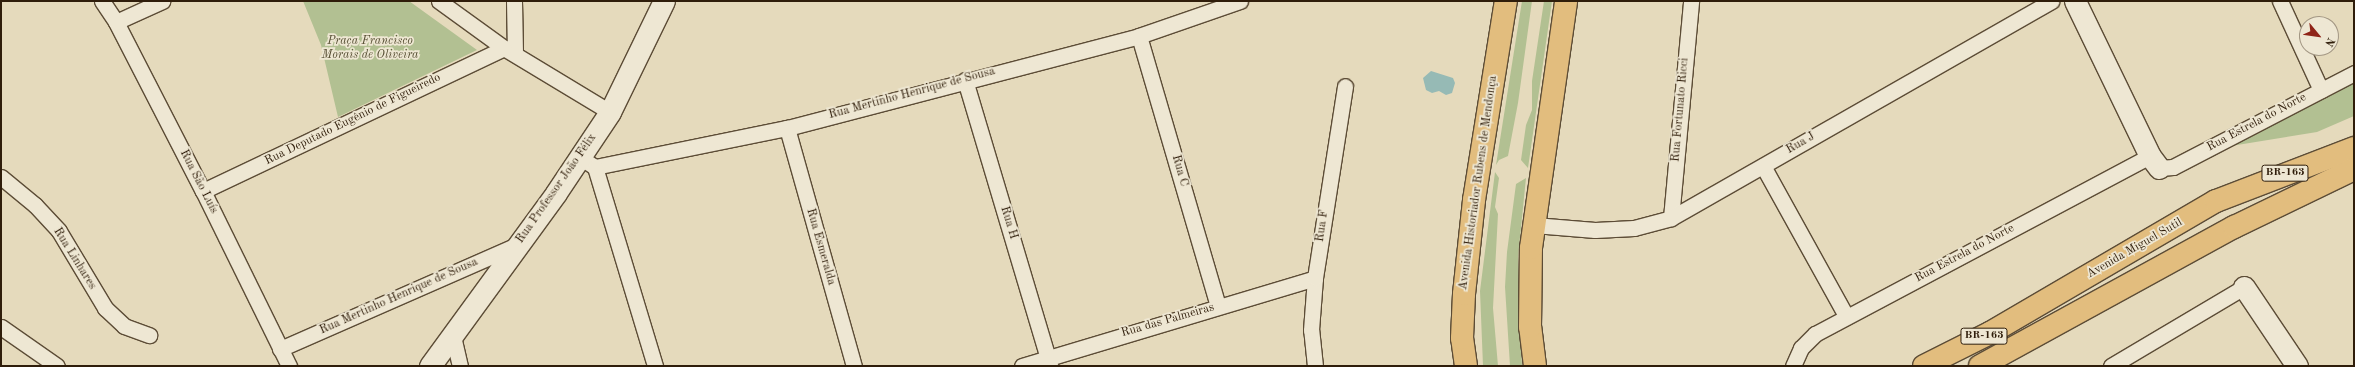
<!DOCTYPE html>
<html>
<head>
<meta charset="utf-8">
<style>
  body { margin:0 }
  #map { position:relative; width:2355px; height:367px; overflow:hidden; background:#e5dabc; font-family:"Old Standard TT",serif }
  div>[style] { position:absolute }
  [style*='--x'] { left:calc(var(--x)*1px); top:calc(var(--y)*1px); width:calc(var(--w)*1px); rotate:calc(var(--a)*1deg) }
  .green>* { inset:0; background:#b2c092 }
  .water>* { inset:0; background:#96bab5 }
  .roads { filter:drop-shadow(1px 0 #5c4c36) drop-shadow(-1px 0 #5c4c36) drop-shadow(0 1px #5c4c36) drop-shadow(0 -1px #5c4c36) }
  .street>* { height:15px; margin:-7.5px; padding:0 7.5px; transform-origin:7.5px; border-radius:7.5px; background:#eee7d3 }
  .secondary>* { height:21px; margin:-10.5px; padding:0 10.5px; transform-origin:10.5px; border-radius:10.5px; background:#eee7d3 }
  .primary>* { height:22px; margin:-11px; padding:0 11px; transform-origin:11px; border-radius:11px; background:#e2bd7e }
  .highway>* { height:22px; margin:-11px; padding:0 11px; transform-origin:11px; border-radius:11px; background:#e2bd7e }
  span { translate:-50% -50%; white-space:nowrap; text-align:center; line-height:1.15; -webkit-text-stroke:3.5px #eee7d3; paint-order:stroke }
  .shield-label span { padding:1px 3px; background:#eee7d3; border:1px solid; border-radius:3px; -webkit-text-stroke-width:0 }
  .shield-label { font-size:11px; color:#2f1d0a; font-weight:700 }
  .park-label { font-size:12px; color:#564e33; font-style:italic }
  .street-label { font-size:12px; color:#2f1d0a }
  .frame { position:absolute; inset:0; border:2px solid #2f1d0a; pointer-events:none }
  .north { position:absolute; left:2299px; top:16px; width:40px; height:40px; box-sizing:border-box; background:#eee7d3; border:1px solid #a29683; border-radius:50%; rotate:119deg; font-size:11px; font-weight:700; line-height:16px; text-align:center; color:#2f1d0a }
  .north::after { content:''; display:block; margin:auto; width:14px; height:18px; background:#8f2418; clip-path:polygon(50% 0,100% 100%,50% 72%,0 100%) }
</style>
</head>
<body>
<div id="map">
  <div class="green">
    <i style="clip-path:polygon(303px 1px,409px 1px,477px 50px,338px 117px,321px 45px)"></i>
    <i style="clip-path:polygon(1522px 1px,1532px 1px,1518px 103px,1508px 156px,1499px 160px,1496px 165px)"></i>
    <i style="clip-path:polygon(1544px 1px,1552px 1px,1528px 168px,1521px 160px,1526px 125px,1532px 110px,1532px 81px)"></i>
    <i style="clip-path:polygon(2354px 78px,2354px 116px,2317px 132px,2231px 146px)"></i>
    <i style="clip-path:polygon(1495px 172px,1499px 178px,1495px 207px,1498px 214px,1493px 308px,1498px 366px,1483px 366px,1480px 291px)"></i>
    <i style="clip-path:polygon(1526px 178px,1518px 257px,1522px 366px,1510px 366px,1505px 287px,1507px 252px,1516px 184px)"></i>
  </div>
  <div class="water">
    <i style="clip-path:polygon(1431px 71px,1453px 78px,1455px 83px,1452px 93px,1446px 95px,1439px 91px,1432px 93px,1426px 90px,1423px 78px)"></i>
  </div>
  <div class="roads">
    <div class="street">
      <i style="--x:102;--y:1;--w:25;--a:56"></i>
      <i style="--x:116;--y:22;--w:190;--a:62.8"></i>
      <i style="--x:203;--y:191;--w:195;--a:63.8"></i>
      <i style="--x:439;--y:1;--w:80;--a:35.9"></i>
      <i style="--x:504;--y:48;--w:124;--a:31.1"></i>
      <i style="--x:514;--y:1;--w:53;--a:88.9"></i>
      <i style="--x:2280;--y:1;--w:98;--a:65.3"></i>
      <i style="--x:116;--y:22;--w:51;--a:-24.5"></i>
      <i style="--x:1139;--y:36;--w:281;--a:73.7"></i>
      <i style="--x:965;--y:80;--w:298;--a:73.4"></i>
      <i style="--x:787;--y:128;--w:247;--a:74.3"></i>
      <i style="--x:581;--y:158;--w:17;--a:33"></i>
      <i style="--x:595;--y:167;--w:196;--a:-11.5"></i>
      <i style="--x:787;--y:128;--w:364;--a:-14.6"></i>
      <i style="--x:1139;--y:36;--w:107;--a:-19.1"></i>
      <i style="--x:1763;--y:166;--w:171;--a:61"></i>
      <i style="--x:595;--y:167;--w:208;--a:73.2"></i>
      <i style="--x:2159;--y:168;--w:14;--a:-4"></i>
      <i style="--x:2173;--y:167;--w:204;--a:-27.4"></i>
      <i style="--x:1;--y:177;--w:44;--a:39.5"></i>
      <i style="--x:35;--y:205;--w:35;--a:47"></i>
      <i style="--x:59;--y:231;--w:90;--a:59.1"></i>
      <i style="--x:105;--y:308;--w:26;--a:43"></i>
      <i style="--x:124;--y:326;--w:27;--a:20"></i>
      <i style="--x:203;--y:191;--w:333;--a:-25.4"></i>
      <i style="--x:1671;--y:218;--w:218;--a:-84.7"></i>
      <i style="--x:1534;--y:225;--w:61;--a:4.7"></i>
      <i style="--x:1595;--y:230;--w:39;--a:-3"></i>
      <i style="--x:1634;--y:228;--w:38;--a:-15"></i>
      <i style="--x:1671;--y:218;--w:438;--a:-29.7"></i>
      <i style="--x:1;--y:327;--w:68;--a:34.9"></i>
      <i style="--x:453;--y:336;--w:31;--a:77"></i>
      <i style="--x:280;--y:349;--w:259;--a:-23.7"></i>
      <i style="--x:1022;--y:366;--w:306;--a:-16.7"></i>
      <i style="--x:1315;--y:366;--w:36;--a:-96"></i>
      <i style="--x:1311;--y:330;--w:52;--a:-85.6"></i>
      <i style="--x:1315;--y:278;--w:194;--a:-81.1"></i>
      <i style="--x:1793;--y:366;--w:20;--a:-66"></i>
      <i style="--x:1801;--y:348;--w:20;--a:-45"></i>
      <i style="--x:1815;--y:334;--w:379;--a:-28"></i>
      <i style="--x:2111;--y:366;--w:155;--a:-30.7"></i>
    </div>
    <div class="secondary">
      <i style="--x:2075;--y:1;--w:172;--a:64.2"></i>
      <i style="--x:2150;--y:156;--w:15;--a:53"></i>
      <i style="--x:2244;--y:287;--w:95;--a:56.1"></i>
      <i style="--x:430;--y:366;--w:214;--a:-53.9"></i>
      <i style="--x:556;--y:193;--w:97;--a:-56.3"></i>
      <i style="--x:610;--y:112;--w:123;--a:-64.1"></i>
    </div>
    <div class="primary">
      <i style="--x:1466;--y:366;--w:28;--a:-98"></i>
      <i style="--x:1462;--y:338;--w:44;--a:-87.4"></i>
      <i style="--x:1464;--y:294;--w:95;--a:-83.9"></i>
      <i style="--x:1474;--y:200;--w:202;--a:-80.9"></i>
      <i style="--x:1535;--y:366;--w:39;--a:-97"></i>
      <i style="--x:1530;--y:327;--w:79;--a:-89.3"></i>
      <i style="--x:1531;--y:248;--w:249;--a:-81.9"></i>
    </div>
    <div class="highway">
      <i style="--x:1924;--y:366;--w:74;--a:-26.6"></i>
      <i style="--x:1990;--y:333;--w:262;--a:-30.3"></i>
      <i style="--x:2216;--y:201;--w:148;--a:-21"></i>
      <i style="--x:1980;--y:366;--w:290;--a:-28.7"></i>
      <i style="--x:2234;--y:227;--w:133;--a:-25.8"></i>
    </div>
  </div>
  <div class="shield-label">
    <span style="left:2285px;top:173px">BR-163</span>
    <span style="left:1984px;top:336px">BR-163</span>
  </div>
  <div class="park-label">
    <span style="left:370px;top:49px">Praça Francisco<br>Morais de Oliveira</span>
  </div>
  <div class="street-label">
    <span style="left:912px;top:94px;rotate:-15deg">Rua Mertinho Henrique de Sousa</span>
    <span style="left:1681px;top:110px;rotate:-85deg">Rua Fortunato Ricci</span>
    <span style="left:353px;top:120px;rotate:-26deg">Rua Deputado Eugênio de Figueiredo</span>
    <span style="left:2257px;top:123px;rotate:-28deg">Rua Estrela do Norte</span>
    <span style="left:1801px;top:144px;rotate:-30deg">Rua J</span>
    <span style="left:1179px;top:171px;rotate:74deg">Rua C</span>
    <span style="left:198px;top:182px;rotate:63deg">Rua São Luís</span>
    <span style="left:1479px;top:183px;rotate:-82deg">Avenida Historiador Rubens de Mendonça</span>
    <span style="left:557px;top:189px;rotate:-55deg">Rua Professor João Félix</span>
    <span style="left:1008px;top:223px;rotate:73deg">Rua H</span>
    <span style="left:1323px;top:226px;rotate:-82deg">Rua F</span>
    <span style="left:820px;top:247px;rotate:74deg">Rua Esmeralda</span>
    <span style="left:2135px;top:249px;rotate:-30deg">Avenida Miguel Sutil</span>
    <span style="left:1965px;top:254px;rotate:-28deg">Rua Estrela do Norte</span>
    <span style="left:74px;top:259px;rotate:58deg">Rua Linhares</span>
    <span style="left:399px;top:297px;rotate:-24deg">Rua Mertinho Henrique de Sousa</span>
    <span style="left:1168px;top:321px;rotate:-16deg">Rua das Palmeiras</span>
  </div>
  <div class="frame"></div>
  <div class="north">N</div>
</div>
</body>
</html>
